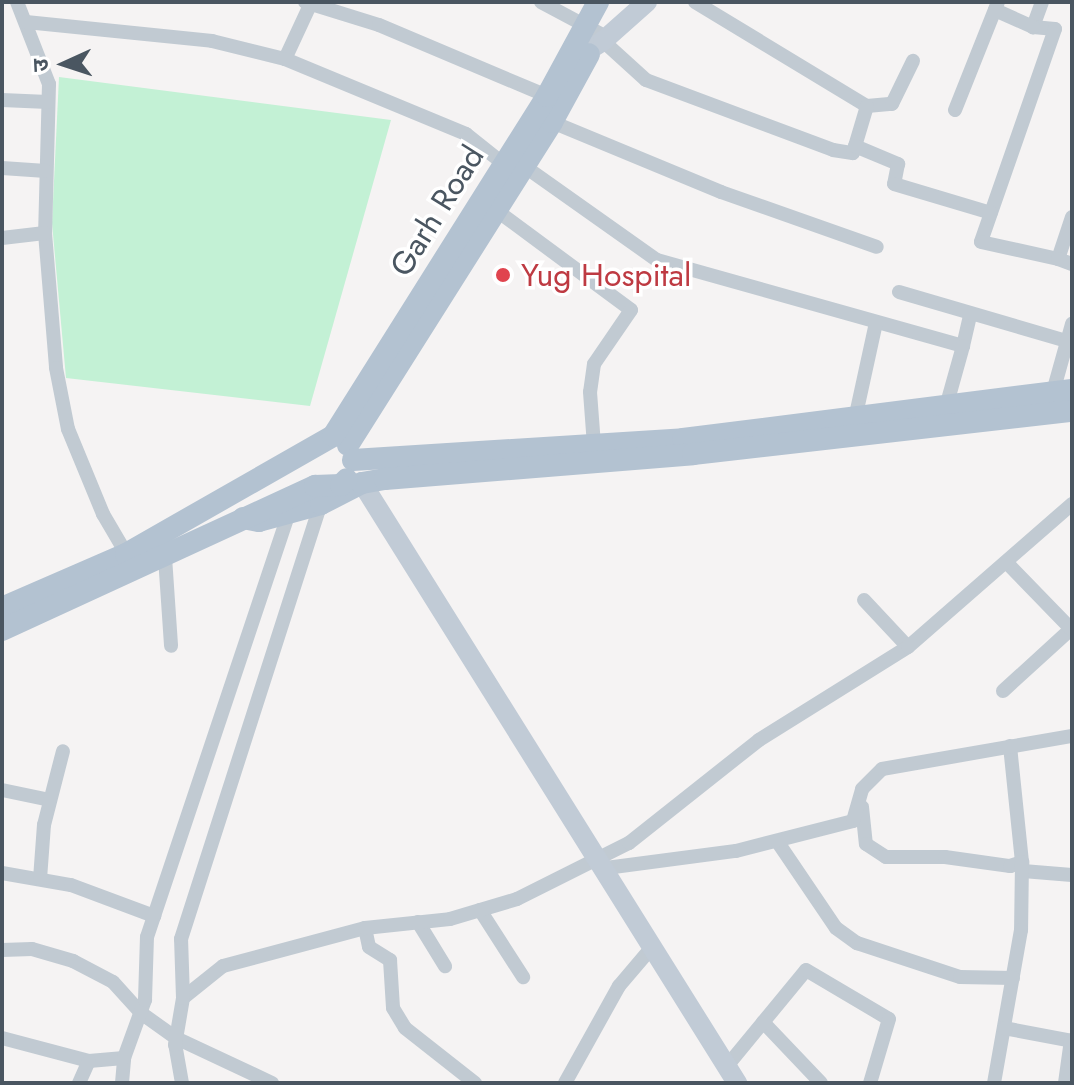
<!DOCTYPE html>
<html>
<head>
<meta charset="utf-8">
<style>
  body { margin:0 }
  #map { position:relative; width:1074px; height:1085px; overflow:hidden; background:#f5f3f3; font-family:Jost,"Noto Sans Devanagari",sans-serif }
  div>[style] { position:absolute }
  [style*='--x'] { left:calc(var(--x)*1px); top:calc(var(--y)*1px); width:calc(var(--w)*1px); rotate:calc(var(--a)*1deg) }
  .green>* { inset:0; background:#c3f1d5 }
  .street>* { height:14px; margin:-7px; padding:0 7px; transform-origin:7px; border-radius:7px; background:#c1cad2 }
  .secondary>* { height:20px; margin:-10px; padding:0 10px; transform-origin:10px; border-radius:10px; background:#c1cbd6 }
  .primary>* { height:22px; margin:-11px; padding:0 11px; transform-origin:11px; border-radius:11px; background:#b3c2d1 }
  .dots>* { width:22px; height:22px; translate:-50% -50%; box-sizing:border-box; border:4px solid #fff; border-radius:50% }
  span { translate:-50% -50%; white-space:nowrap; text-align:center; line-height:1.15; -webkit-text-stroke:7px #fff; paint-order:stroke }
  .street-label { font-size:32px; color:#4a5661 }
  .health-label { font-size:32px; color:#be3a42 }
  .left { translate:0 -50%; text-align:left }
  .frame { position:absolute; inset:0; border:4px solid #4a5661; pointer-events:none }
  .north { position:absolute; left:24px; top:24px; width:80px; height:80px; -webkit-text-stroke:6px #fff; paint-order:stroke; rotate:267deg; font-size:22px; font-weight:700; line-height:32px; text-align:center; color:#4a5661 }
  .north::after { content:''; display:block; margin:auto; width:28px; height:36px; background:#4a5661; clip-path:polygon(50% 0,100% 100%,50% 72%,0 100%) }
</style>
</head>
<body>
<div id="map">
  <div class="green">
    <i style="clip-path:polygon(59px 77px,391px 120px,310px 406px,66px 378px,52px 223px)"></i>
  </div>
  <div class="street">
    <i style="--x:17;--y:2;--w:88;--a:68.7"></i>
    <i style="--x:49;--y:84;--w:149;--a:91.5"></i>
    <i style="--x:45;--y:233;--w:135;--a:85.3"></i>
    <i style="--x:56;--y:368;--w:62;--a:78.9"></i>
    <i style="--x:68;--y:429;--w:92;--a:67.6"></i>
    <i style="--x:103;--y:514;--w:53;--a:59.6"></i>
    <i style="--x:305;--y:2;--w:77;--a:17.3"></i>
    <i style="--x:379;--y:25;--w:182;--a:22.9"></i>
    <i style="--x:541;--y:2;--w:66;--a:28.1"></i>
    <i style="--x:695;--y:2;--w:201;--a:31.2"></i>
    <i style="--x:867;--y:106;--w:25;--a:-5"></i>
    <i style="--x:892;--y:104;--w:48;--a:-64"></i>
    <i style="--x:1042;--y:2;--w:27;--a:110"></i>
    <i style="--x:1033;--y:27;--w:22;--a:5"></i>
    <i style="--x:1055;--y:29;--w:225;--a:109.2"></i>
    <i style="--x:981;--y:242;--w:79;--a:12.4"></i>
    <i style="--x:995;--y:10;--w:42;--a:24.1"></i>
    <i style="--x:26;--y:22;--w:187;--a:5.8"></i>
    <i style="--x:212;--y:41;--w:75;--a:13.9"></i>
    <i style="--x:285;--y:59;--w:62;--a:-65.1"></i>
    <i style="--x:603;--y:41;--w:58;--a:42.2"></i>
    <i style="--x:646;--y:80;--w:200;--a:20.5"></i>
    <i style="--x:833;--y:150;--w:20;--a:9"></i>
    <i style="--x:853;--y:153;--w:49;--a:-73.4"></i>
    <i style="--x:285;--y:59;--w:196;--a:22.5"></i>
    <i style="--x:466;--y:134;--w:50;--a:38.5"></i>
    <i style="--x:2;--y:100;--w:46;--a:2.5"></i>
    <i style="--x:955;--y:110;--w:116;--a:-68.3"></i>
    <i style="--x:552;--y:122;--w:183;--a:22.5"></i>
    <i style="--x:721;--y:192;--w:165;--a:19.4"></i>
    <i style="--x:855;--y:146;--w:47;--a:22.7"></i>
    <i style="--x:898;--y:164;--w:20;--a:101"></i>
    <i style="--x:894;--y:184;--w:101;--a:16.6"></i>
    <i style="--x:524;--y:166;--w:163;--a:35.3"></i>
    <i style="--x:657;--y:260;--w:318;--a:15.7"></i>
    <i style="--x:963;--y:346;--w:32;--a:-77"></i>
    <i style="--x:2;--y:168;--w:44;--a:3.9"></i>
    <i style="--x:496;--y:210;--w:168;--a:36.5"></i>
    <i style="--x:631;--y:310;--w:65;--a:124.4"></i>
    <i style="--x:594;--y:364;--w:28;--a:98"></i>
    <i style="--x:590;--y:392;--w:53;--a:85.7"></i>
    <i style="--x:1072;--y:217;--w:44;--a:108.4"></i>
    <i style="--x:1058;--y:259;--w:15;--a:20"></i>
    <i style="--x:2;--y:238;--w:43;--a:-6.6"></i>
    <i style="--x:899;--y:292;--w:175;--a:16.3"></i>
    <i style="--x:1053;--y:392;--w:71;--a:-74.4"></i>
    <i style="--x:946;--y:407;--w:63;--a:-74.4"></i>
    <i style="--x:855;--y:419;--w:98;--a:-77.7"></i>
    <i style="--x:165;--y:557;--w:89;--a:86.1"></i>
    <i style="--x:864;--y:600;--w:64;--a:46.9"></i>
    <i style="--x:1003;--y:691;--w:92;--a:-42.4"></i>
    <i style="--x:1071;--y:629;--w:93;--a:-134.1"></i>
    <i style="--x:1010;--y:746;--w:126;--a:84.1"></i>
    <i style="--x:1023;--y:871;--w:49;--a:4.7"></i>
    <i style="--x:2;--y:790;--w:49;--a:11.8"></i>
    <i style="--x:862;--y:807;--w:37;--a:84"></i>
    <i style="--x:866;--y:844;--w:24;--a:33"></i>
    <i style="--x:886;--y:857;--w:59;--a:0"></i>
    <i style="--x:945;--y:857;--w:66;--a:7.9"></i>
    <i style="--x:1010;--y:866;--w:13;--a:-18"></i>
    <i style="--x:1022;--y:862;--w:68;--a:90.8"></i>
    <i style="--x:1021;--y:930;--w:155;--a:100"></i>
    <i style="--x:777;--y:841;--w:105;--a:55.9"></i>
    <i style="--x:836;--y:928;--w:26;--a:36"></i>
    <i style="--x:857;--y:943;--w:108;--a:18.3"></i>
    <i style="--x:960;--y:977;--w:53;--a:1.1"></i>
    <i style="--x:606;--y:868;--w:131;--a:-7.5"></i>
    <i style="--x:736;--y:851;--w:121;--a:-14.4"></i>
    <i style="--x:853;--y:821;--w:33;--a:-74"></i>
    <i style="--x:862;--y:789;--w:28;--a:-45"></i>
    <i style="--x:882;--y:769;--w:193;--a:-9.9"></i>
    <i style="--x:2;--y:873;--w:70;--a:9.9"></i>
    <i style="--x:71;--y:885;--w:89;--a:20.5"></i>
    <i style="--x:40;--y:879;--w:54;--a:-85.8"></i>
    <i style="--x:44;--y:825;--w:76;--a:-75.6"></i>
    <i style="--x:480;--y:910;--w:80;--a:57.3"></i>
    <i style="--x:418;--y:922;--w:52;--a:58.5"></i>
    <i style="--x:365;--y:928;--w:19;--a:78"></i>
    <i style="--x:369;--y:947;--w:25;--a:32"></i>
    <i style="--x:390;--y:960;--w:48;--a:86.4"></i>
    <i style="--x:393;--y:1008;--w:23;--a:59"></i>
    <i style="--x:405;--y:1028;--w:89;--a:38.2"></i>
    <i style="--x:2;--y:950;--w:30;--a:-2"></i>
    <i style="--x:32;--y:949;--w:43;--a:16.3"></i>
    <i style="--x:73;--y:961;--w:45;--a:27.7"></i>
    <i style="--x:113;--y:982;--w:42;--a:47.9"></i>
    <i style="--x:141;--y:1013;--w:43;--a:35.5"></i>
    <i style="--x:176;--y:1038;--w:106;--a:25.1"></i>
    <i style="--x:183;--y:998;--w:51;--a:-38.7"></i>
    <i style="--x:223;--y:966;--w:147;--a:-15"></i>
    <i style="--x:365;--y:928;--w:85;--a:-6"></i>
    <i style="--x:450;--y:919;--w:70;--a:-16.6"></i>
    <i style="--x:517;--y:899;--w:125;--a:-26.6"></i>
    <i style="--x:629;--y:843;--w:166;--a:-38.4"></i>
    <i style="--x:759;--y:740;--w:176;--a:-32"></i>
    <i style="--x:908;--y:647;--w:218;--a:-41.1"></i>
    <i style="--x:763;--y:1022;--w:84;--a:46.4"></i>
    <i style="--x:1004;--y:1028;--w:69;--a:10.8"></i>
    <i style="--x:2;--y:1038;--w:90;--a:14.8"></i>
    <i style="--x:89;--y:1061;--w:35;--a:-5"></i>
    <i style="--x:727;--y:1066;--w:124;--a:-50.5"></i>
    <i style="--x:806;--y:970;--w:96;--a:30.6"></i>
    <i style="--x:889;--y:1019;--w:67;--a:106.5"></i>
    <i style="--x:79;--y:1083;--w:24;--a:-66"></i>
    <i style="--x:122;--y:1083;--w:25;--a:-85"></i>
    <i style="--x:124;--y:1058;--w:62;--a:-70.1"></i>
    <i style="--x:145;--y:1000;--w:63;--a:-88.2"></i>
    <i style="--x:147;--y:937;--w:447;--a:-71.5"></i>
    <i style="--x:182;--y:1083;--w:39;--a:-100"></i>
    <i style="--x:175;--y:1045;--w:48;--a:-80.3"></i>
    <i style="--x:183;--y:998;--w:59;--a:-91.9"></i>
    <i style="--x:181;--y:939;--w:457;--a:-72.2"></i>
    <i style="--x:565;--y:1083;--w:111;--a:-60.9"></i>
    <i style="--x:619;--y:986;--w:52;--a:-49.6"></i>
    <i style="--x:1065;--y:1083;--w:43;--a:-82.1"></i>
  </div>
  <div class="secondary">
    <i style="--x:577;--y:45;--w:15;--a:11"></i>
    <i style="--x:592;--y:48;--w:13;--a:-32"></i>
    <i style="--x:603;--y:41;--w:59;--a:-41.6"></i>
    <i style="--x:362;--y:483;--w:708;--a:57.99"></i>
  </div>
  <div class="primary">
    <i style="--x:348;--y:445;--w:382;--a:-57.7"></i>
    <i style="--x:552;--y:122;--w:77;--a:-61.4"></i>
    <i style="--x:353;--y:460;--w:331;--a:-3.6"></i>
    <i style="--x:683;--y:439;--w:392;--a:-7.2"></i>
    <i style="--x:243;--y:518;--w:16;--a:11"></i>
    <i style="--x:259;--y:521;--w:64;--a:-15.3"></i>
    <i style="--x:321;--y:504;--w:46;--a:-27.1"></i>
    <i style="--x:362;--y:483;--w:23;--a:-10"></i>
    <i style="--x:385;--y:479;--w:309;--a:-4.6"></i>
    <i style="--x:693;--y:454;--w:381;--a:-6.5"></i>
    <i style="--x:2;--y:608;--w:135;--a:-23.5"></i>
    <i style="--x:126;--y:554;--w:238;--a:-29.7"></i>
    <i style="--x:333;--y:436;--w:402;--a:-57.8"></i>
    <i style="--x:547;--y:96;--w:107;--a:-61.5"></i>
    <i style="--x:2;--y:630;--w:345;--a:-24.7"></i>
    <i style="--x:315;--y:486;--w:26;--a:-2"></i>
    <i style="--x:341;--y:485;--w:8;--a:-45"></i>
  </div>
  <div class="dots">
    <i style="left:503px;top:275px;background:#e0444e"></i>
  </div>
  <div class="street-label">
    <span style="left:437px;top:211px;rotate:-58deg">Garh Road</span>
  </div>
  <div class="health-label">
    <span class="left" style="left:521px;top:275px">Yug Hospital</span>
  </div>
  <div class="frame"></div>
  <div class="north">उ</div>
</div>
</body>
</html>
